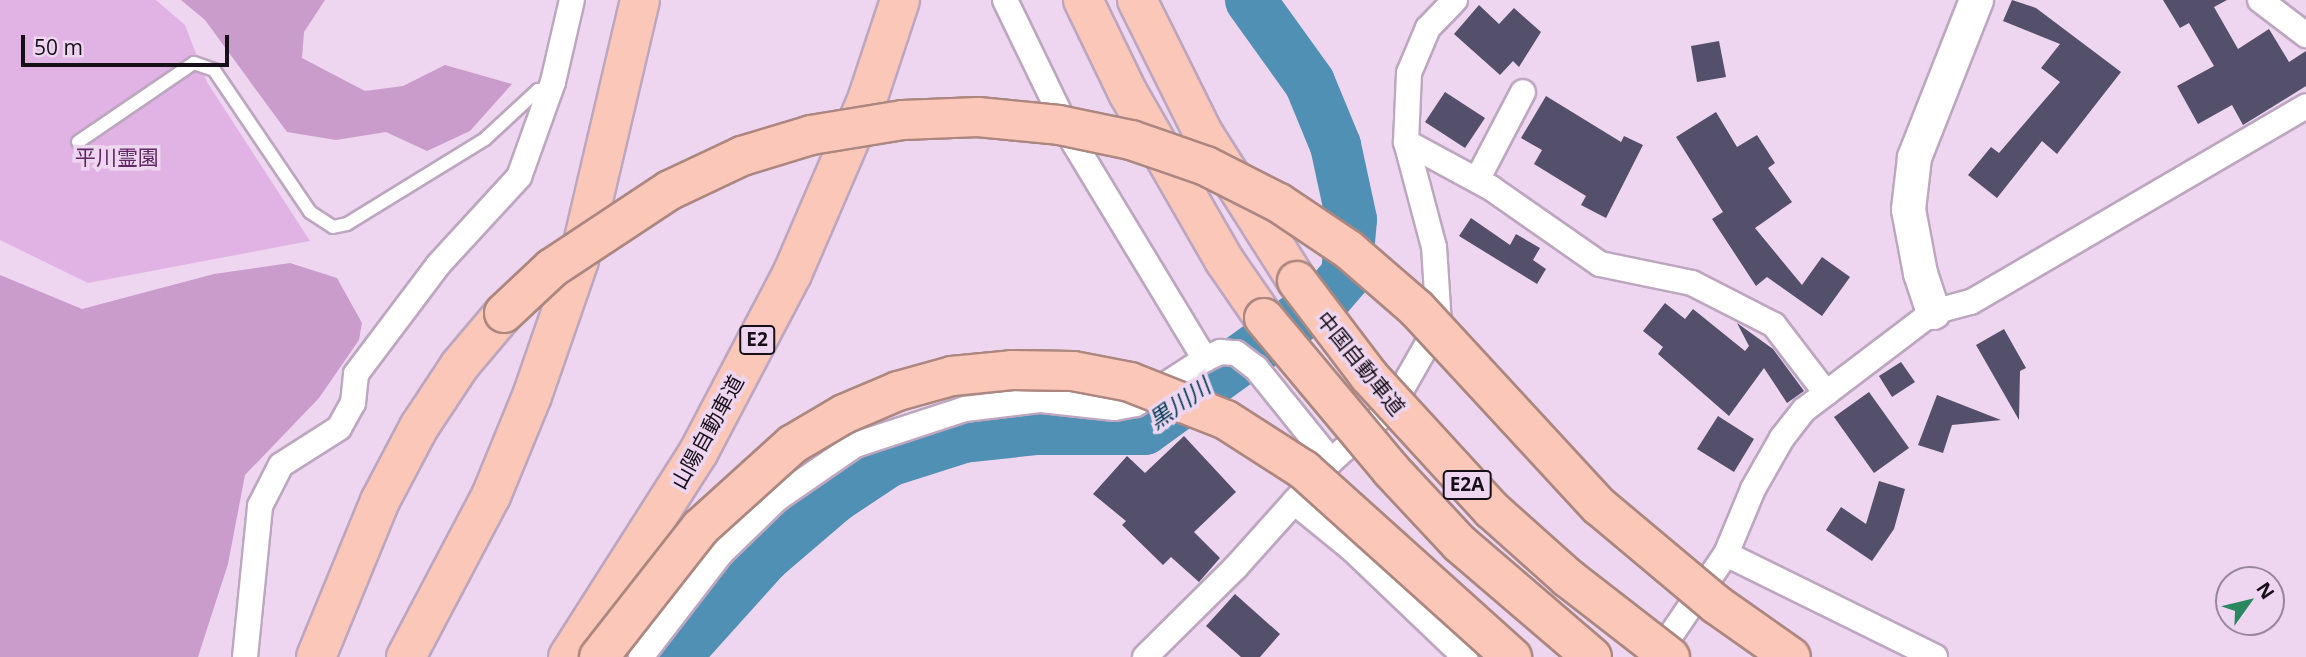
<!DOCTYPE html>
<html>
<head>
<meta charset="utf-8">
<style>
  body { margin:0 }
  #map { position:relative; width:2306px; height:657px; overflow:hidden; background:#eed6f0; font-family:"Open Sans","Noto Sans JP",sans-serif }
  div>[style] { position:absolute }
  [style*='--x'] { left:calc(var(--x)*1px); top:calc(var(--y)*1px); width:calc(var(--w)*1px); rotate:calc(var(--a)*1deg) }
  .green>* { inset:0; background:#e1b3e4 }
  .forest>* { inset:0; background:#c99ccc }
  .river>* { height:51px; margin:-25.5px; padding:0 25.5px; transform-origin:25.5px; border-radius:25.5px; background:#5090b4 }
  .building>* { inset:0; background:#544f6a }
  .roads { filter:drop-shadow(2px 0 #bda6bf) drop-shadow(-2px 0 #bda6bf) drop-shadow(0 2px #bda6bf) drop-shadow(0 -2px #bda6bf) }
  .lane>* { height:12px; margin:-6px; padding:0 6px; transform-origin:6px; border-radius:6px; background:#fff }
  .street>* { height:24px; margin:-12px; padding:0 12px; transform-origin:12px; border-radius:12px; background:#fff }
  .secondary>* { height:33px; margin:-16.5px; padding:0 16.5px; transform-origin:16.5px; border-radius:16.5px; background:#fff }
  .highway>* { height:38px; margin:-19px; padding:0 19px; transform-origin:19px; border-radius:19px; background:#fbc7b8 }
  .bridges { filter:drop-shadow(2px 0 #ab8780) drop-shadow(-2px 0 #ab8780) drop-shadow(0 2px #ab8780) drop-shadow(0 -2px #ab8780) }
  .highway-bridge>* { height:38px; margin:-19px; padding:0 19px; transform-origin:19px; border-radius:19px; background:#fbc7b8 }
  span { translate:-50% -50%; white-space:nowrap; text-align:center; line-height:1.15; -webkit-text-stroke:7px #eed6f0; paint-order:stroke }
  .shield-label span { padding:2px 5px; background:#eed6f0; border:2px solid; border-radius:5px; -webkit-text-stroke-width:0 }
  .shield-label { font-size:19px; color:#170f18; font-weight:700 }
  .park-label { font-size:21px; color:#5f2864 }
  .street-label { font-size:21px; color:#170f18 }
  .water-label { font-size:23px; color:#023c55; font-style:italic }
  .north { position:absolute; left:2215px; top:566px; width:70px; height:70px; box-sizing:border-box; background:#eed6f0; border:2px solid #98869a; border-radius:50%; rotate:56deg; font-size:19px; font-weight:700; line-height:28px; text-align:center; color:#170f18 }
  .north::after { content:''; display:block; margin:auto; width:24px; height:32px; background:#298860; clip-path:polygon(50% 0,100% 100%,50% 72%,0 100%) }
  .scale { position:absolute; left:21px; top:35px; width:208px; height:32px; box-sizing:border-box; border:4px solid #170f18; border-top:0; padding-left:9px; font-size:21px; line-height:24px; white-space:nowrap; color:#170f18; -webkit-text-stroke:5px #eed6f0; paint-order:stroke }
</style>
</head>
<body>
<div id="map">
  <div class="green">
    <i style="clip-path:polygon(0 0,156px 0,185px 25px,207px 82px,310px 241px,88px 283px,0 240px)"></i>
  </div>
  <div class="forest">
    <i style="clip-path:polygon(181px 0,325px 0,304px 32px,302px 58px,365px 91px,403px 86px,445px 65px,512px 84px,470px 131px,427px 151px,386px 132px,336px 140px,287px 132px,205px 20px)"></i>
    <i style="clip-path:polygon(290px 263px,337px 278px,362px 323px,359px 340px,319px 398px,245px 475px,228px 564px,198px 657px,0 657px,0 275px,82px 309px,214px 274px)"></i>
  </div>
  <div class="river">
    <i style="--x:674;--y:657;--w:135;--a:-48"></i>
    <i style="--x:764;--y:557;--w:92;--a:-40.6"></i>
    <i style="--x:834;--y:497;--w:65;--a:-33.7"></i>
    <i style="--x:888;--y:461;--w:79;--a:-17.7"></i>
    <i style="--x:963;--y:437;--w:72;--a:-6.3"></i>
    <i style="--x:1035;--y:429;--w:109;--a:0"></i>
    <i style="--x:1144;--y:429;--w:226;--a:-36"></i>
    <i style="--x:1327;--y:296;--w:29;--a:-49"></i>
    <i style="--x:1346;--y:274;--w:55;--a:-84.8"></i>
    <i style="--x:1351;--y:219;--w:76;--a:-102.2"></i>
    <i style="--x:1335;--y:145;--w:68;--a:-112.4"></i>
    <i style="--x:1309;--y:82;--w:101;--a:-125.7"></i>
  </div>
  <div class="building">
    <i style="clip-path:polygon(2012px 0,2036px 8px,2121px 72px,2057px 154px,2042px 141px,1997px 198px,1968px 175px,1991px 147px,1999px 153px,2060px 82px,2041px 68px,2060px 44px,2003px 21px)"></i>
    <i style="clip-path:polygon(2163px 0,2227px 0,2214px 7px,2238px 49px,2269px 29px,2289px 62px,2306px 51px,2306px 86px,2243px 125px,2232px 105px,2198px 124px,2177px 86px,2214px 66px,2189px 23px,2180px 28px)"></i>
    <i style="clip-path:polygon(1479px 5px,1499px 24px,1514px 8px,1541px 32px,1519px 67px,1513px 61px,1500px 75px,1454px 34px)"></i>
    <i style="clip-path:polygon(1719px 41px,1726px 77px,1697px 82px,1691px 46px)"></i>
    <i style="clip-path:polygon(1445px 92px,1485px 118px,1465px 148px,1425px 122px)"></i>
    <i style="clip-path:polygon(1546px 96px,1621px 142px,1624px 136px,1643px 145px,1606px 218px,1581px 205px,1586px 196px,1534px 164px,1542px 150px,1521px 138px)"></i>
    <i style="clip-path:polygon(1716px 112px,1737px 147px,1757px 135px,1775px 163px,1768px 168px,1792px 202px,1755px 228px,1802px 285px,1822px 257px,1850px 277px,1822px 316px,1767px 277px,1756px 286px,1712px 219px,1723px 212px,1676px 137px)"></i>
    <i style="clip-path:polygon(1471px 218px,1510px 245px,1516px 234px,1540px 248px,1533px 260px,1546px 269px,1537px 284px,1459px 236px)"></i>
    <i style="clip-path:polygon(1665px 303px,1685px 319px,1693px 309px,1745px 351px,1749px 346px,1737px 323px,1773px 349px,1804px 391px,1787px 403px,1764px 368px,1729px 416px,1658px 354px,1663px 347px,1643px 331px)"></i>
    <i style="clip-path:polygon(2004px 329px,2026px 368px,2020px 371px,2019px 420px,1976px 345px)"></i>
    <i style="clip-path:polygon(1901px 362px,1915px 382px,1892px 397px,1879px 376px)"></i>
    <i style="clip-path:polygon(1869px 392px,1909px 448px,1874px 473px,1834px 417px)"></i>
    <i style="clip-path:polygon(1937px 395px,2001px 420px,1952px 425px,1943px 453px,1918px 445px)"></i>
    <i style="clip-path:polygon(1718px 416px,1754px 439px,1734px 472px,1697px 449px)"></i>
    <i style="clip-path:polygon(1184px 436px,1236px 492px,1194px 532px,1220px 558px,1199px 582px,1171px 557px,1163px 565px,1122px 525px,1126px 521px,1093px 494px,1127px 456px,1145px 473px)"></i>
    <i style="clip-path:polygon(1879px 481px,1905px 489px,1894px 529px,1872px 561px,1826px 530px,1841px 507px,1866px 524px)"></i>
    <i style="clip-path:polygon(1235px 594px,1280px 634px,1260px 657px,1241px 657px,1206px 626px)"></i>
  </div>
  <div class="roads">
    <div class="lane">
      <i style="--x:78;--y:142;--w:140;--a:-34.3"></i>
      <i style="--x:194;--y:63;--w:21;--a:19"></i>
      <i style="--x:214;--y:70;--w:171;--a:55.9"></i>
      <i style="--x:310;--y:212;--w:27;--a:33"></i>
      <i style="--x:333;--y:227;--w:14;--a:-12"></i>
      <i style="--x:347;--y:224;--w:162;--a:-31.6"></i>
      <i style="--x:485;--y:139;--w:72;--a:-42.8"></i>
      <i style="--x:538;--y:90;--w:11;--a:10"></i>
    </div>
    <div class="street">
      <i style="--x:1005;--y:0;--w:159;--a:64.2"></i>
      <i style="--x:1074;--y:143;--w:253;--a:58.8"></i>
      <i style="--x:1205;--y:359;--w:17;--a:-25"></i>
      <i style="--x:1220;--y:352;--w:16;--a:4"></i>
      <i style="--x:1236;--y:353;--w:25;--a:37"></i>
      <i style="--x:1256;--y:368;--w:119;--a:51.1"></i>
      <i style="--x:2260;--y:0;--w:58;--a:37.3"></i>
      <i style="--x:1406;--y:142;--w:97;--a:28.4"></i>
      <i style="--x:1491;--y:188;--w:133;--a:34.9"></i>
      <i style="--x:1600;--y:264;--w:94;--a:11.7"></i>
      <i style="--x:1692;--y:283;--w:92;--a:27.1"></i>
      <i style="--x:1774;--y:325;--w:86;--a:52.6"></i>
      <i style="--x:1477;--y:180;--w:99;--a:-62.4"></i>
      <i style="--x:1294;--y:502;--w:76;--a:39.1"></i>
      <i style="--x:1353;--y:550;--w:155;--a:43.7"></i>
      <i style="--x:1726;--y:554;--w:233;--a:26.2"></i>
      <i style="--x:245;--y:657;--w:152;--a:-84.3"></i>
      <i style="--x:260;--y:506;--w:46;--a:-62.9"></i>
      <i style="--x:281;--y:465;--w:69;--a:-32.5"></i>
      <i style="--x:339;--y:428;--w:29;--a:-61"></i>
      <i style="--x:353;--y:403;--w:29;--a:-84"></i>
      <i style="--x:356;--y:374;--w:136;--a:-53"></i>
      <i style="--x:438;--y:265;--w:120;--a:-47.4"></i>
      <i style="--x:519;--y:177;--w:101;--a:-70.3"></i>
      <i style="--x:553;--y:82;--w:84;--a:-77"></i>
      <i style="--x:641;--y:657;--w:131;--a:-52.4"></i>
      <i style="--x:721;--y:553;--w:79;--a:-44"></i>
      <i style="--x:778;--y:498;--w:93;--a:-34.5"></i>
      <i style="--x:855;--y:445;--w:116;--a:-18.1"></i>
      <i style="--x:965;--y:409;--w:77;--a:-6.8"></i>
      <i style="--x:1041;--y:400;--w:74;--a:6.2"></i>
      <i style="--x:1115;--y:408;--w:21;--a:-11"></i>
      <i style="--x:1136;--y:404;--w:82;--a:-33.1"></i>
      <i style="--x:1145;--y:657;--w:127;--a:-44.7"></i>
      <i style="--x:1235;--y:568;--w:144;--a:-48.1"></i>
      <i style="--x:1331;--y:461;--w:80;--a:-41.5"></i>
      <i style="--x:1391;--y:408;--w:97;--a:-60.3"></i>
      <i style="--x:1439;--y:324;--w:77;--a:-93.7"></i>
      <i style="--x:1434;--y:247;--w:109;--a:-104.9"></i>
      <i style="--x:1406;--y:142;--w:69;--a:-87.5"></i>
      <i style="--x:1409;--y:73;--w:49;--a:-67.1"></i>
      <i style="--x:1428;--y:28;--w:39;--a:-46"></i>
      <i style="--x:1656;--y:657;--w:125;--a:-55.8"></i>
      <i style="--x:1726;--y:554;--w:70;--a:-67.4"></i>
      <i style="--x:1753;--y:489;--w:59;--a:-60.4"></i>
      <i style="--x:1782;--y:438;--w:36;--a:-52"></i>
      <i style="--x:1804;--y:410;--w:162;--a:-37.2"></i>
      <i style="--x:1933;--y:312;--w:39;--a:-15"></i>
      <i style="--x:1971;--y:302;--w:388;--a:-30.3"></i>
    </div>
    <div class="secondary">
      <i style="--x:1933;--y:312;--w:41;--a:-108.4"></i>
      <i style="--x:1920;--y:273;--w:65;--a:-100.6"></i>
      <i style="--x:1908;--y:209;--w:52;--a:-83.4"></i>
      <i style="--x:1914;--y:157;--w:169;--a:-68.5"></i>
    </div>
    <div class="highway">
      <i style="--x:1083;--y:0;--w:103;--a:64.2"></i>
      <i style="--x:1128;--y:93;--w:193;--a:60.1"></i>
      <i style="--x:1224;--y:260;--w:70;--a:55.4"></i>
      <i style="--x:1137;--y:0;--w:148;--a:63.6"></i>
      <i style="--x:1203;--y:133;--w:175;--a:57.6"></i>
      <i style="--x:316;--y:657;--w:169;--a:-67.7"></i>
      <i style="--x:380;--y:501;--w:84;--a:-62.2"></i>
      <i style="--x:419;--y:427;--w:74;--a:-56.5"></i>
      <i style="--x:460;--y:365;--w:68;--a:-49.8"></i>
      <i style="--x:406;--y:657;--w:182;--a:-62.2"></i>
      <i style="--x:491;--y:496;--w:108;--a:-67.7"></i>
      <i style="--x:532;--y:396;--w:144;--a:-70.9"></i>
      <i style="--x:579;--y:260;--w:267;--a:-76.8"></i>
      <i style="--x:568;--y:657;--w:242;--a:-57.5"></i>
      <i style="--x:698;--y:453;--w:202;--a:-62.3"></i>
      <i style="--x:792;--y:274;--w:189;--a:-66.7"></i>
      <i style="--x:867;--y:100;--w:105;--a:-71.7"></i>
    </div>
  </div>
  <div class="bridges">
    <div class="highway-bridge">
      <i style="--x:1297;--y:281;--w:119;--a:52.8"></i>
      <i style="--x:1369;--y:376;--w:182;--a:47.5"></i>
      <i style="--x:1492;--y:510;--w:102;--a:41.8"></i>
      <i style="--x:1568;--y:578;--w:129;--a:37.8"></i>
      <i style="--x:504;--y:313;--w:66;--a:-43.2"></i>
      <i style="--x:552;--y:268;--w:141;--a:-33.5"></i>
      <i style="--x:670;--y:190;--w:80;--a:-25.3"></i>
      <i style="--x:742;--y:156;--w:72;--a:-16.9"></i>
      <i style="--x:811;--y:135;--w:93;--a:-9.3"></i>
      <i style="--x:903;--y:120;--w:75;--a:-2.3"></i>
      <i style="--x:978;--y:117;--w:81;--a:5.6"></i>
      <i style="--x:1059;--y:125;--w:74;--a:11.8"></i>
      <i style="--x:1131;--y:140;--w:79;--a:19.1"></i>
      <i style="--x:1206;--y:166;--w:82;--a:26.9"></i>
      <i style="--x:1279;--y:203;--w:84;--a:33.9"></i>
      <i style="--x:1349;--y:250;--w:89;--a:40.9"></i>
      <i style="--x:1416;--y:308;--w:270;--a:47.3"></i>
      <i style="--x:1599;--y:506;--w:154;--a:40"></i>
      <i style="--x:1717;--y:605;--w:90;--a:35.1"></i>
      <i style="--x:1264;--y:318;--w:198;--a:50.1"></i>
      <i style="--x:1391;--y:470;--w:100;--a:47"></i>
      <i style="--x:1459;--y:543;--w:175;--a:40.6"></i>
      <i style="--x:599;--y:657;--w:164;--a:-51.9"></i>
      <i style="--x:700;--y:528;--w:125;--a:-42.1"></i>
      <i style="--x:793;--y:444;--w:59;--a:-30.5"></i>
      <i style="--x:844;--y:414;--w:59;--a:-23.1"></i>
      <i style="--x:898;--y:391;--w:56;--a:-15.5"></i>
      <i style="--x:952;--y:376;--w:60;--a:-5.7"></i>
      <i style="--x:1012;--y:370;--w:61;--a:0.9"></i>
      <i style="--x:1073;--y:371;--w:58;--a:10.9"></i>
      <i style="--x:1130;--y:382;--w:103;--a:21.6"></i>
      <i style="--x:1226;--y:420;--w:93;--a:32.7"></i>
      <i style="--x:1304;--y:470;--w:280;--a:42"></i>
    </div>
  </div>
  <div class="shield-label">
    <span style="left:757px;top:340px">E2</span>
    <span style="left:1467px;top:485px">E2A</span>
  </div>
  <div class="park-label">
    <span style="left:117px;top:157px">平川霊園</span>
  </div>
  <div class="street-label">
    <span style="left:1361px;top:363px;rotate:51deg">中国自動車道</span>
    <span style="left:707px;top:432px;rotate:-61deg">山陽自動車道</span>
  </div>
  <div class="water-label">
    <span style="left:1179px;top:403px;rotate:-35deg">黒川川</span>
  </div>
  <div class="north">N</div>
  <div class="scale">50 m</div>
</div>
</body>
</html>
